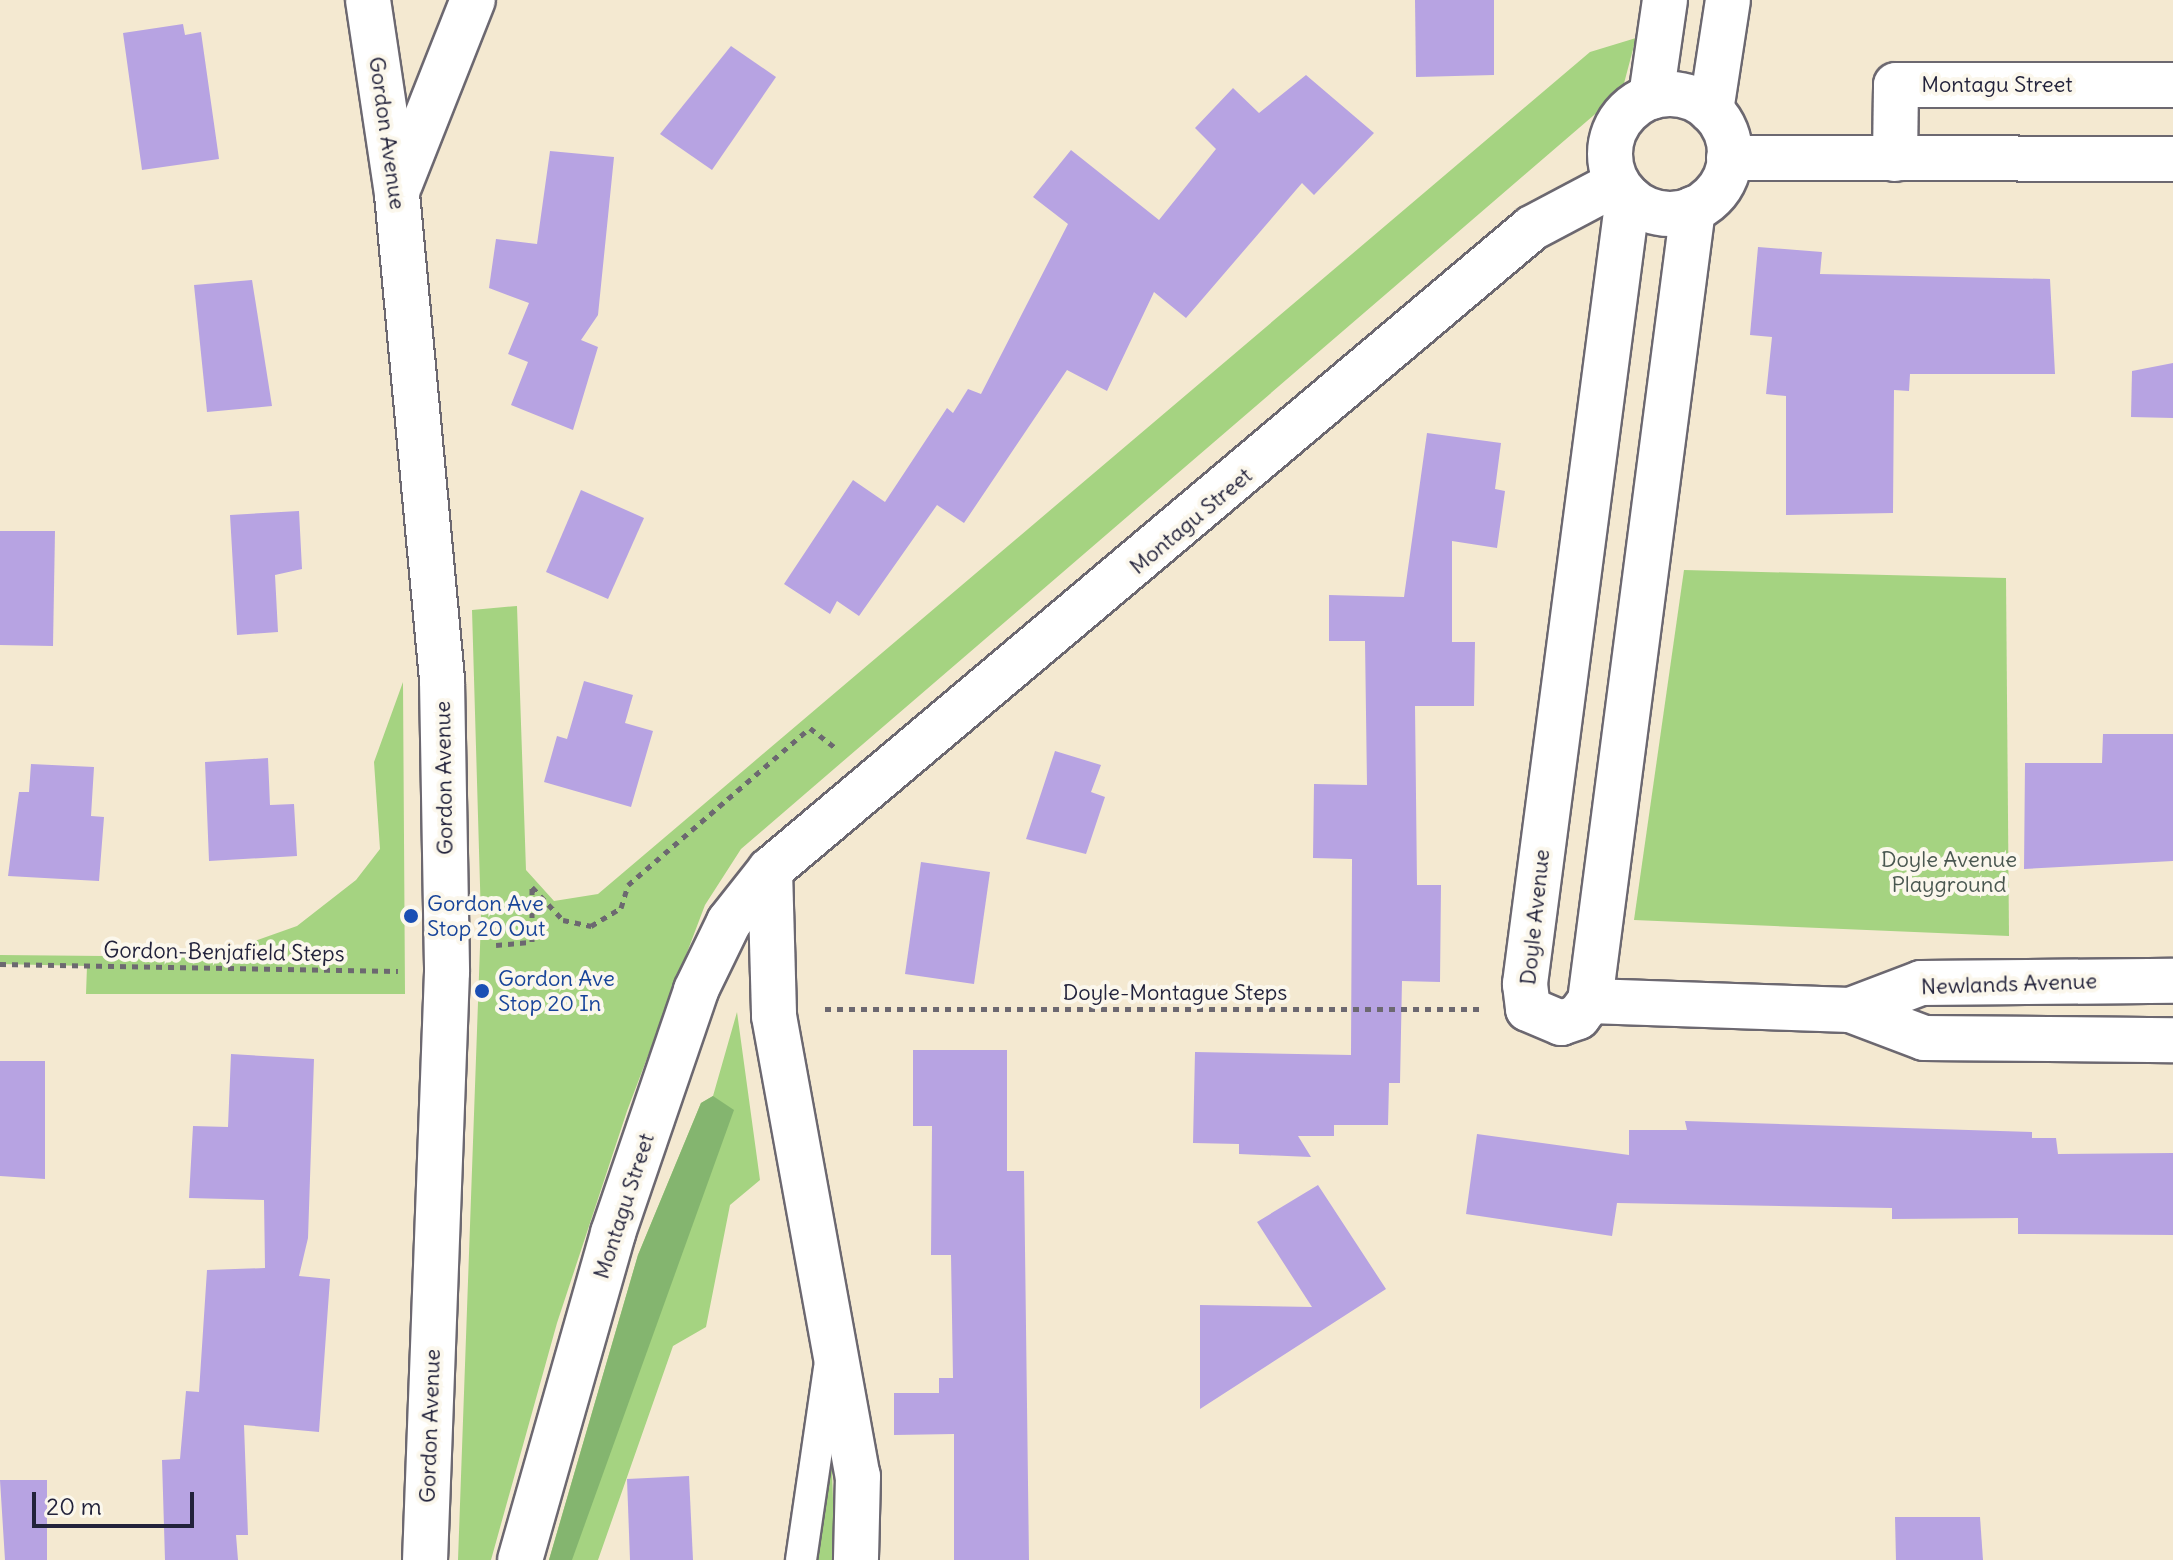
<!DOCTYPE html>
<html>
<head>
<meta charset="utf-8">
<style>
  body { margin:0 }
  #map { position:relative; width:2173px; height:1560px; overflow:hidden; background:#f4e9d1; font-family:Delius,sans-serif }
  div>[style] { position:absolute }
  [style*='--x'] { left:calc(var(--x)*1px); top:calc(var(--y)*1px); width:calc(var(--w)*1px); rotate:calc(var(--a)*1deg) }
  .green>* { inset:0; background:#a5d381 }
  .forest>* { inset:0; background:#84b56f }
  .building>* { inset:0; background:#b7a3e2 }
  .path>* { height:5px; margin-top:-2.5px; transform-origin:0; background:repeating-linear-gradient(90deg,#6c6870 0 6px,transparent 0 12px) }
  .roads { filter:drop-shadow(2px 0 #6c6870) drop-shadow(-2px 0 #6c6870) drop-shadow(0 2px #6c6870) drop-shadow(0 -2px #6c6870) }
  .lane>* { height:30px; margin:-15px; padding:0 15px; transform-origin:15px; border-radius:15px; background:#fff }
  .street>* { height:44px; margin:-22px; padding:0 22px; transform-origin:22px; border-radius:22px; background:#fff }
  .secondary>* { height:44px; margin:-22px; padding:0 22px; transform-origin:22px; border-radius:22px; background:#fff }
  .secondary>.ring { margin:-22px; padding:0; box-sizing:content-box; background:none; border:44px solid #fff; border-radius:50% }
  .dots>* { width:22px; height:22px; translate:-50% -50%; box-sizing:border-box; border:4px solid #fbf7ec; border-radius:50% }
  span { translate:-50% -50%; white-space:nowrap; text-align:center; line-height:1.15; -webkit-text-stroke:8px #fbf7ec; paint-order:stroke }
  .street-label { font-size:22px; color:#22223b }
  .park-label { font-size:22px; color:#495750 }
  .transit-label { font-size:22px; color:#164399 }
  .left { translate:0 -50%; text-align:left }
  .scale { position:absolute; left:32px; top:1492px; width:162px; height:36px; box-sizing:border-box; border:4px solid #22223b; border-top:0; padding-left:10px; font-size:24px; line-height:28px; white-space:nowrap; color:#22223b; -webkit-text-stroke:6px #fbf7ec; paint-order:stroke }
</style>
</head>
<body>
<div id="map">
  <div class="green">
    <i style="clip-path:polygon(1636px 38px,1622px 91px,741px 849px,705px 905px,627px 1111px,557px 1323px,491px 1560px,458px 1560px,481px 919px,472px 610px,517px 606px,526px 870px,554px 901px,598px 894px,1590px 52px)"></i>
    <i style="clip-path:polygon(1684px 570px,2006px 578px,2009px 936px,1634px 920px)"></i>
    <i style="clip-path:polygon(403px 682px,405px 994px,86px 994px,87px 966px,0 964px,0 955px,209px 957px,297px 926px,356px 880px,380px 849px,374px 762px)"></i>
    <i style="clip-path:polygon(737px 1012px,760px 1180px,730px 1205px,706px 1327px,673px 1346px,598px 1560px,549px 1560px,638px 1255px,701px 1103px,713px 1096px)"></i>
    <i style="clip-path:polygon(832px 1470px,835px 1560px,813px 1560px,819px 1478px)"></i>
  </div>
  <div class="forest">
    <i style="clip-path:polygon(713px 1096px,734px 1110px,572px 1560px,549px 1560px,638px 1255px,701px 1103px)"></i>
  </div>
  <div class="building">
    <i style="clip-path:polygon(1415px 0,1494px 0,1494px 75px,1416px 77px)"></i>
    <i style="clip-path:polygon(183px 24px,185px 35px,201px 32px,219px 159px,142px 170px,123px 33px)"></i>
    <i style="clip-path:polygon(731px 46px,776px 77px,712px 170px,660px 134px)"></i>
    <i style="clip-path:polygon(1306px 75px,1374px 133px,1314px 195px,1302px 183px,1186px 318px,1154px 292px,1107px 391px,1067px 370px,964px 523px,937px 505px,859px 616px,837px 601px,830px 614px,784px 584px,853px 480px,885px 502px,947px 408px,953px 413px,968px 389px,981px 394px,1068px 224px,1033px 197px,1071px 150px,1159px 220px,1216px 149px,1195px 128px,1233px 88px,1259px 113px)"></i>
    <i style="clip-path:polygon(550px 151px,614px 157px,598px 315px,581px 340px,598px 347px,573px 430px,511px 405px,528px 362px,508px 354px,529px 303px,489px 288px,496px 239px,537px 244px)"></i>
    <i style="clip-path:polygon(1758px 247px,1822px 252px,1820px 274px,2050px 279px,2055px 374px,1910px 374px,1909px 391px,1894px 390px,1893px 513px,1786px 515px,1786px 396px,1766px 394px,1772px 337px,1750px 335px)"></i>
    <i style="clip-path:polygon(252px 280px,272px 406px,207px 412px,194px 285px)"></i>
    <i style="clip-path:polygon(2173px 363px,2173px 418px,2131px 417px,2132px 371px)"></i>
    <i style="clip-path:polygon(1427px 433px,1501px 443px,1495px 489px,1505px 491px,1497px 548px,1452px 541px,1452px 642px,1475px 642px,1474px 706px,1415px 706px,1417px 885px,1441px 885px,1440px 982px,1402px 981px,1400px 1083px,1389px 1083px,1388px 1125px,1334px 1125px,1334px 1136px,1298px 1136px,1311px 1157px,1239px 1154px,1239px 1144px,1193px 1143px,1195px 1052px,1351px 1055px,1352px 859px,1313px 858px,1314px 784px,1367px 785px,1365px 641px,1329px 641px,1329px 595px,1404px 597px)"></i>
    <i style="clip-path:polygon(581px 490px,644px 518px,608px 599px,546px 572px)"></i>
    <i style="clip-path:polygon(299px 511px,302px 569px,275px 575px,278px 632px,237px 635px,230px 515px)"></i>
    <i style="clip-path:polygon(0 531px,55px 531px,53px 646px,0 645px)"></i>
    <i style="clip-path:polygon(584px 681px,633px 695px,625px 723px,653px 731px,631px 807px,544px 782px,557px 736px,567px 739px)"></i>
    <i style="clip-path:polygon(2103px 734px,2173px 734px,2173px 861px,2024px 869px,2025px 763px,2102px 763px)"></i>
    <i style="clip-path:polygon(1055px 751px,1101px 765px,1091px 792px,1105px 797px,1086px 854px,1026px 839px)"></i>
    <i style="clip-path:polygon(268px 758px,270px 805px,294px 804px,297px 856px,209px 861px,205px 762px)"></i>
    <i style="clip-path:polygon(31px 764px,94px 767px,91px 816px,104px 817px,99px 881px,8px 876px,19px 792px,29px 792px)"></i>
    <i style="clip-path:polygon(921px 862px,990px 872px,974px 984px,905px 974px)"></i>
    <i style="clip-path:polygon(913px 1050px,1007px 1050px,1007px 1171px,1024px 1171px,1029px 1560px,954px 1560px,954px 1434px,894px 1435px,894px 1393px,939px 1393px,939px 1378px,953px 1378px,951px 1255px,931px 1255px,932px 1126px,913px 1126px)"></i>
    <i style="clip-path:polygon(231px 1054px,314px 1059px,308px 1238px,299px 1276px,330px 1279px,319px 1432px,244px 1425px,248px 1535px,236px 1535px,238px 1560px,165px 1560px,162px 1460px,180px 1459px,186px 1391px,199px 1392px,207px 1270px,265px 1268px,264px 1200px,189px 1198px,193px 1126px,228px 1127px)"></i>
    <i style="clip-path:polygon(0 1061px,45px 1061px,45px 1179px,0 1176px)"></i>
    <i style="clip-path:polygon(1685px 1121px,2032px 1132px,2032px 1138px,2056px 1138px,2058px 1154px,2173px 1153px,2173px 1235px,2018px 1234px,2018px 1218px,1892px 1219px,1892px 1208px,1617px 1203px,1612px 1236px,1466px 1214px,1477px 1134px,1629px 1155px,1629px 1130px,1687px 1130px)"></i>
    <i style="clip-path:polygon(1318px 1185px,1386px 1289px,1200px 1409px,1200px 1305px,1312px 1307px,1257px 1222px)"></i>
    <i style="clip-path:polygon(689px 1476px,693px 1560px,630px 1560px,627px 1479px)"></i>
    <i style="clip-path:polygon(0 1480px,47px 1480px,47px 1560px,5px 1560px)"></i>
    <i style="clip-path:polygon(1895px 1517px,1980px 1517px,1983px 1560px,1896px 1560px)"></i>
  </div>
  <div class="path">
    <i style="--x:496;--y:945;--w:36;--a:-5"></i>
    <i style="--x:532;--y:942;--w:55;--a:-90"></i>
    <i style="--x:532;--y:887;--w:45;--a:46.8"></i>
    <i style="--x:563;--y:920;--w:29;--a:12"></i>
    <i style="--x:591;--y:926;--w:35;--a:-31"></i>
    <i style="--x:621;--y:908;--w:24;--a:-73"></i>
    <i style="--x:628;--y:885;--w:240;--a:-40.8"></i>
    <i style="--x:810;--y:728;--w:33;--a:38"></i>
    <i style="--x:0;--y:964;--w:398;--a:1"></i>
    <i style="--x:825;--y:1009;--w:654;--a:0"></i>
  </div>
  <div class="roads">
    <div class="lane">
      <i style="--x:801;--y:1560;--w:194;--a:-81.7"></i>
    </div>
    <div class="street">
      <i style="--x:368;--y:0;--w:196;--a:81.5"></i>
      <i style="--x:397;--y:194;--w:489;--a:84.7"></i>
      <i style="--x:442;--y:681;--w:291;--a:89"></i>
      <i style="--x:447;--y:972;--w:588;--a:92.14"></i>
      <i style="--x:1651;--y:97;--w:98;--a:-81.8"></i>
      <i style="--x:1711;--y:111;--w:112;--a:-81.3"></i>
      <i style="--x:1895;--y:159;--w:74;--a:-89.2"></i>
      <i style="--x:1896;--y:85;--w:277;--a:0"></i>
      <i style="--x:400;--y:184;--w:198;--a:-68.4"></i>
      <i style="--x:1628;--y:197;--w:794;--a:97.46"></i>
      <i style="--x:1525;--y:984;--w:25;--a:83"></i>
      <i style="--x:1528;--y:1009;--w:36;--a:23"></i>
      <i style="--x:1561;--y:1023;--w:18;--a:-19"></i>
      <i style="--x:1578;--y:1017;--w:20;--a:-53"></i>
      <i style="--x:1590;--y:1001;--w:799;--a:-82.59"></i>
      <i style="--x:770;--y:870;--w:146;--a:88.4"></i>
      <i style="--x:774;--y:1016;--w:468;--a:79.7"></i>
      <i style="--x:858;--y:1476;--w:84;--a:91.4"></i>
      <i style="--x:1590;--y:1001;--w:260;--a:2"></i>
      <i style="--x:1850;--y:1010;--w:79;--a:20.7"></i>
      <i style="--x:1924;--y:1038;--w:249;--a:0.5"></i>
      <i style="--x:1850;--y:1010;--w:76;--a:-20.8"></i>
      <i style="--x:1921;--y:983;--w:252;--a:-0.5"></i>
    </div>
    <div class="secondary">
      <i class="ring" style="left:1610px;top:94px;width:76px;height:76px"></i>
      <i style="--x:1729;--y:158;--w:444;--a:0.1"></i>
      <i style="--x:520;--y:1560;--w:340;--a:-74.1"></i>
      <i style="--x:613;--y:1233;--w:257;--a:-71.1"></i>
      <i style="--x:696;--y:990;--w:76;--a:-64.1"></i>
      <i style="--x:729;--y:922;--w:66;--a:-51.7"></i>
      <i style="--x:770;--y:870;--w:996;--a:-40.11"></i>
      <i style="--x:1532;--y:228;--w:96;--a:-27.9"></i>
    </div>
  </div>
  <div class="dots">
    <i style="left:411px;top:916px;background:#1a4fb4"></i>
    <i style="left:482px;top:991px;background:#1a4fb4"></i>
  </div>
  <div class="street-label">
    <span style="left:1997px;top:85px">Montagu Street</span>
    <span style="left:387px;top:133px;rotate:82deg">Gordon Avenue</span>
    <span style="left:1191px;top:521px;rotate:-40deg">Montagu Street</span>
    <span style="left:444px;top:778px;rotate:-91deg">Gordon Avenue</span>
    <span style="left:1535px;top:917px;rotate:-84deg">Doyle Avenue</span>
    <span style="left:224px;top:952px;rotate:1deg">Gordon-Benjafield Steps</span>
    <span style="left:2009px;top:984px;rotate:-2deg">Newlands Avenue</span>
    <span style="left:1175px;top:993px">Doyle-Montague Steps</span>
    <span style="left:624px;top:1206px;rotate:-72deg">Montagu Street</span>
    <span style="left:430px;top:1426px;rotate:-88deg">Gordon Avenue</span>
  </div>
  <div class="park-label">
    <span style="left:1949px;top:872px">Doyle Avenue<br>Playground</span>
  </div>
  <div class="transit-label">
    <span class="left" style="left:427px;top:916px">Gordon Ave<br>Stop 20 Out</span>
    <span class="left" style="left:498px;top:991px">Gordon Ave<br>Stop 20 In</span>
  </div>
  <div class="scale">20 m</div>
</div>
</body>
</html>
